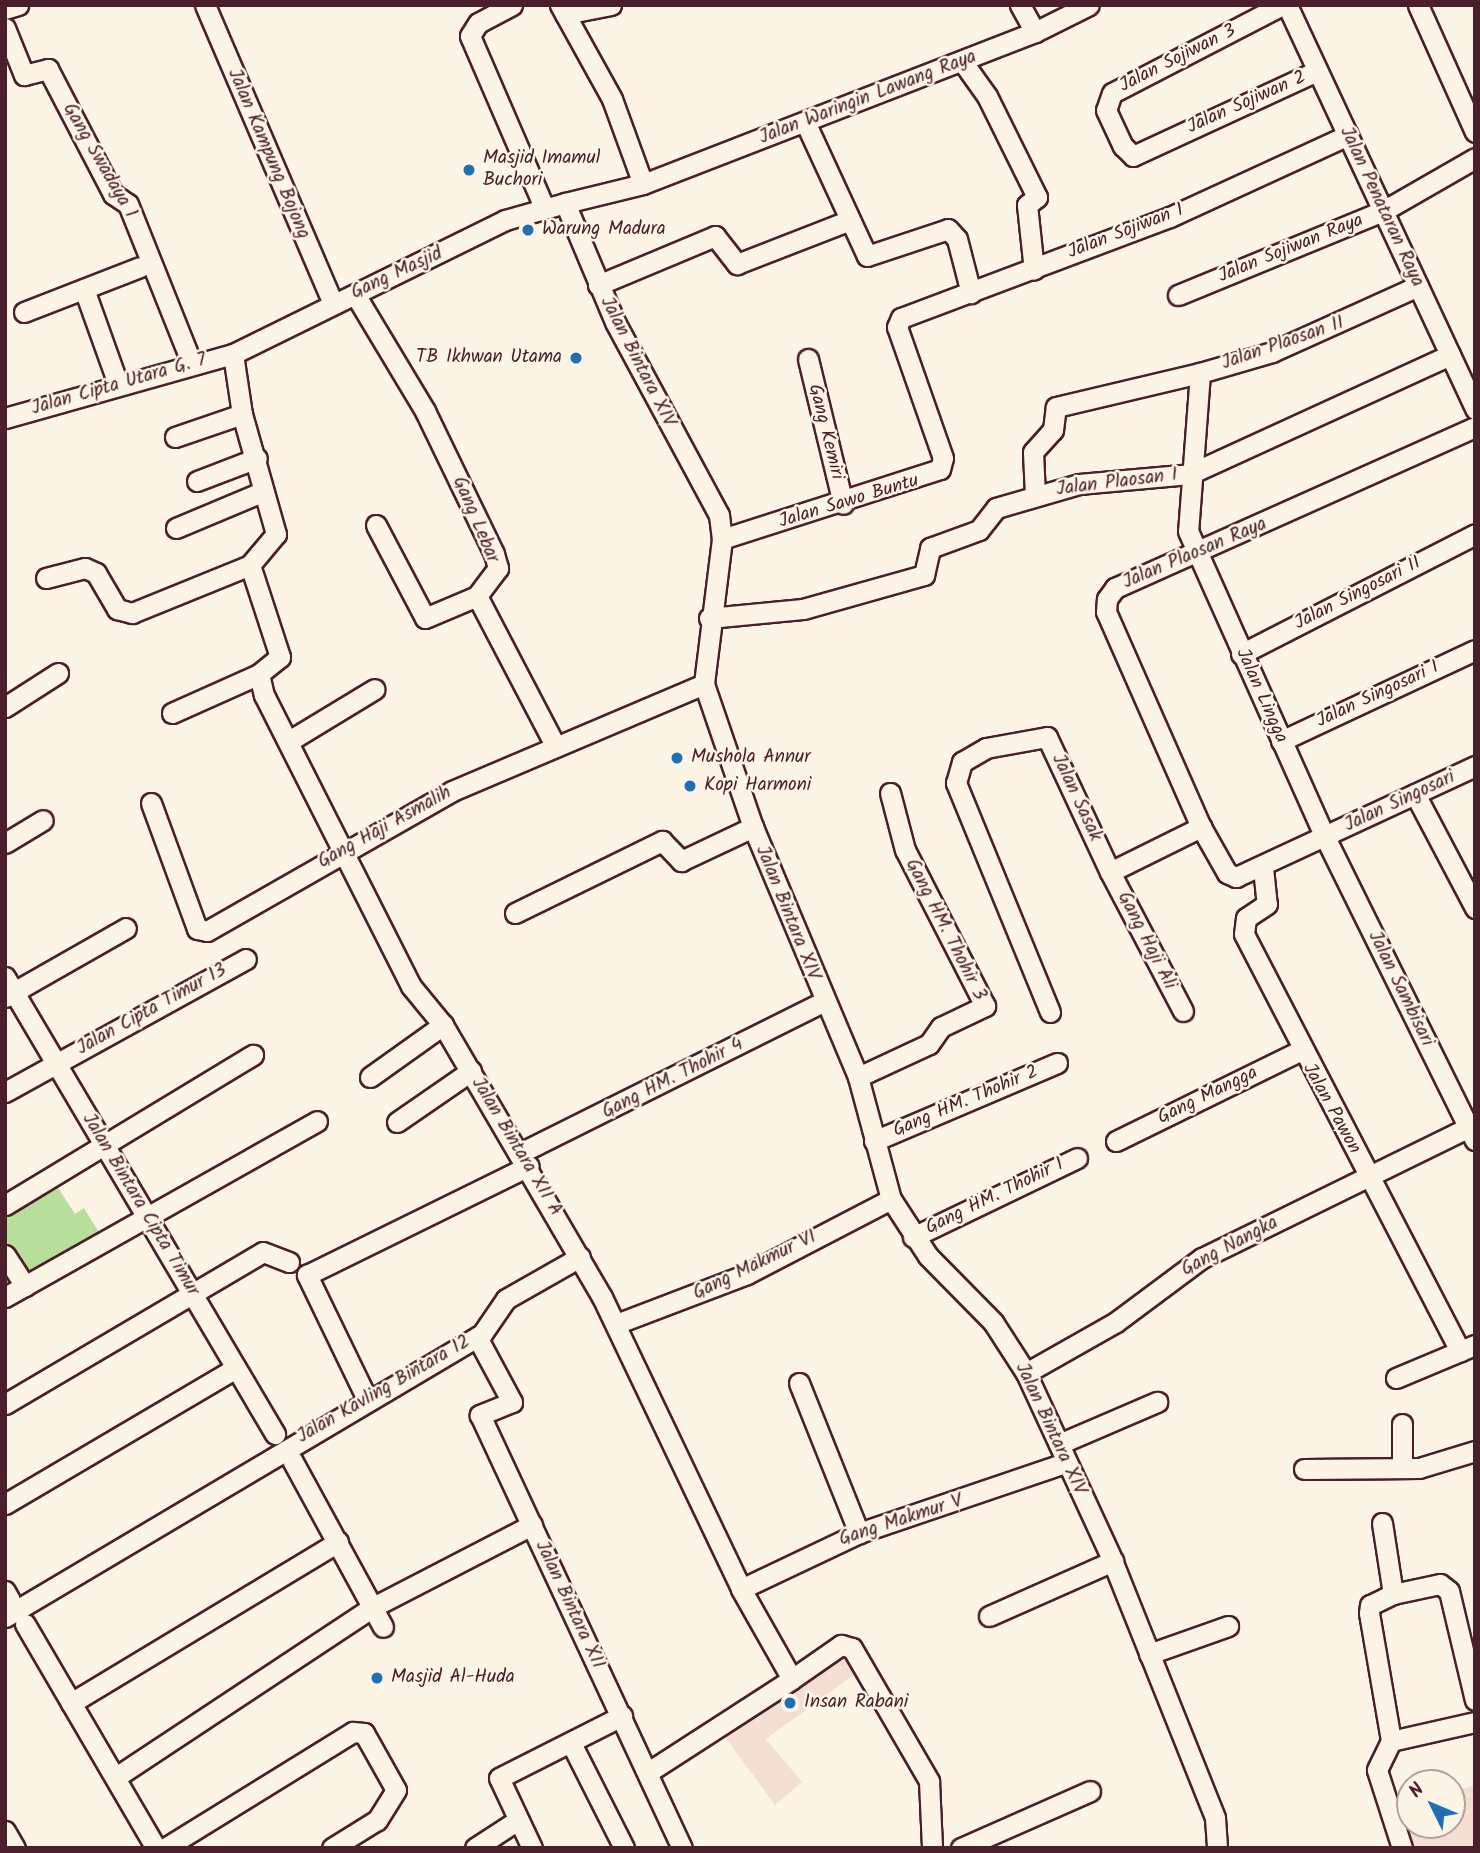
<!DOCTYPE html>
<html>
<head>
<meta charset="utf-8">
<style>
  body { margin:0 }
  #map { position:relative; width:1480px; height:1853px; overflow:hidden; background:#fcf5e5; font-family:Kalam,sans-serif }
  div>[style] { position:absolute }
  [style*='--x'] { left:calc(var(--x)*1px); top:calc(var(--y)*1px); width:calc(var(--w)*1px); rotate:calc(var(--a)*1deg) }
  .built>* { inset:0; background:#f4ded1 }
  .green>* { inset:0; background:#b7de9a }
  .roads { filter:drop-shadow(2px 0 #4a1f2b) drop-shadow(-2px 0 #4a1f2b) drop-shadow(0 2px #4a1f2b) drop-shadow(0 -2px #4a1f2b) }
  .minor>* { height:19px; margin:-9.5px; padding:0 9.5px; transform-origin:9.5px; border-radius:9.5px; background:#fcf5e5 }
  .dots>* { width:19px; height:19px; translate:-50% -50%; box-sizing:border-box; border:4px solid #fcf5e5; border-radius:50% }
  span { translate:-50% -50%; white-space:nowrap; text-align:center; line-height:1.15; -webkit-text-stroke:5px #fcf5e5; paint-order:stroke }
  .street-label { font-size:19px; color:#4a1f2b }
  .poi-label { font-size:19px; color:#4a1f2b }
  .left { translate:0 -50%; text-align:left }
  .right { translate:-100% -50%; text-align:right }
  .frame { position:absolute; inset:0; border:7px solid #4a1f2b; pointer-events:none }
  .north { position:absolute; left:1396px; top:1769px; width:70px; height:70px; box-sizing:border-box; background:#fcf5e5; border:2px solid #b59f9b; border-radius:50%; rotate:313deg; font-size:19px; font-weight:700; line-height:28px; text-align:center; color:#4a1f2b }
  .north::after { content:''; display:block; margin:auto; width:24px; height:32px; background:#1f6fb2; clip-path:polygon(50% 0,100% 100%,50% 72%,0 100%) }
</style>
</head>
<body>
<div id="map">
  <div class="built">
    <i style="clip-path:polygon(839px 1650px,856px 1673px,766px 1739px,802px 1782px,775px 1805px,723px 1734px)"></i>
    <i style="clip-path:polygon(1475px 1785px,1475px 1848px,1394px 1848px,1379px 1814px,1410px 1804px,1410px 1825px,1452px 1825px,1452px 1792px)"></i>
  </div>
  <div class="green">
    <i style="clip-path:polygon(55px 1183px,75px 1214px,84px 1208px,100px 1234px,24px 1281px,5px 1251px,5px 1213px)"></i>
  </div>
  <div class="roads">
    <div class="minor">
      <i style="--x:205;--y:5;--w:323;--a:66.8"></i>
      <i style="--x:512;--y:5;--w:38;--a:152"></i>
      <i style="--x:478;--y:23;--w:15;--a:122"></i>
      <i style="--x:470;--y:36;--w:186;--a:66.6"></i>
      <i style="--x:560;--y:5;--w:107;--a:61"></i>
      <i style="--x:612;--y:99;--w:90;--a:70"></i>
      <i style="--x:643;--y:184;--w:80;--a:166.3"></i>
      <i style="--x:565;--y:203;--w:129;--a:67.2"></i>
      <i style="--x:615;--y:322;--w:219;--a:61.7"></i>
      <i style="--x:719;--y:515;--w:24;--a:83"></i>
      <i style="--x:722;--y:539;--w:146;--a:97.1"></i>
      <i style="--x:704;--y:684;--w:151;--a:71.1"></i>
      <i style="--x:753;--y:827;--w:271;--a:67.2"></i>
      <i style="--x:858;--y:1077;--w:126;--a:74.9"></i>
      <i style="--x:891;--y:1199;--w:68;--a:57"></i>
      <i style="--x:928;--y:1256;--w:93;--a:45.4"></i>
      <i style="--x:993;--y:1322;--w:61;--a:57.1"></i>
      <i style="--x:1026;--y:1373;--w:200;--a:65.2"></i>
      <i style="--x:1110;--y:1555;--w:283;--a:68.2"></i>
      <i style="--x:1215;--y:1818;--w:30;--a:86"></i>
      <i style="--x:1020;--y:5;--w:31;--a:61"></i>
      <i style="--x:1282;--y:5;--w:191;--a:152.6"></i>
      <i style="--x:1112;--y:93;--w:18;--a:109"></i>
      <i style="--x:1106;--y:110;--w:40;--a:65"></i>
      <i style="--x:1123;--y:146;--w:14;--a:45"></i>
      <i style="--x:1133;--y:156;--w:203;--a:-24.8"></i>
      <i style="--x:1287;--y:5;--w:446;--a:65"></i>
      <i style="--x:1418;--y:5;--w:139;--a:65.8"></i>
      <i style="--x:5;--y:9;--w:14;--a:-17"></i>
      <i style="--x:565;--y:14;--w:47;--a:-11.1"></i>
      <i style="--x:5;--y:28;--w:51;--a:68"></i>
      <i style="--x:24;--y:75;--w:25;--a:-14"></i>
      <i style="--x:48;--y:69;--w:141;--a:62.5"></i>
      <i style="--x:113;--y:194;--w:18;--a:34"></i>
      <i style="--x:128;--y:204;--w:172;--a:68.2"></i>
      <i style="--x:962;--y:61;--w:43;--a:54.5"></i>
      <i style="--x:987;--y:96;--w:113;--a:63.7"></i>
      <i style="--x:1037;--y:197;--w:13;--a:141"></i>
      <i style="--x:1027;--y:205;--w:65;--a:83.9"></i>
      <i style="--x:806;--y:124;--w:145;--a:65.2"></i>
      <i style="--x:867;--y:256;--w:85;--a:-18.4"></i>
      <i style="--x:948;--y:229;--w:13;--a:48"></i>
      <i style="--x:957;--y:239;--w:56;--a:75.5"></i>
      <i style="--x:643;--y:184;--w:420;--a:-21.2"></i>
      <i style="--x:1035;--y:32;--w:60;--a:-26.6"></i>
      <i style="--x:598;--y:285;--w:127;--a:-22.7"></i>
      <i style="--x:715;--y:236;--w:36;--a:52"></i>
      <i style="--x:737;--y:264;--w:119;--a:-21.2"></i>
      <i style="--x:1418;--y:286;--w:160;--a:155.7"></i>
      <i style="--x:1272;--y:352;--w:75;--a:163.7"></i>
      <i style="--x:1200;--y:373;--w:158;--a:94.3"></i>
      <i style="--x:1188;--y:531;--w:335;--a:65.9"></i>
      <i style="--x:1325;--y:837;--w:338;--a:63.7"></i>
      <i style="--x:84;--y:289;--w:101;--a:70.3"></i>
      <i style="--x:1178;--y:295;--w:222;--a:-22.3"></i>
      <i style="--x:1383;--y:211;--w:106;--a:-29.9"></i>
      <i style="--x:356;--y:296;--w:134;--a:59"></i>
      <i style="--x:425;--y:411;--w:159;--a:64.2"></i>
      <i style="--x:494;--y:554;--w:15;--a:74"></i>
      <i style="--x:498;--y:568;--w:35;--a:127"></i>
      <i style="--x:477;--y:596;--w:166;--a:62.4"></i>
      <i style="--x:24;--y:312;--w:124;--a:-21.2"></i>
      <i style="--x:233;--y:354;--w:61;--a:81.5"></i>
      <i style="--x:242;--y:414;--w:125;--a:74.2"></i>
      <i style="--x:276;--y:534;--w:40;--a:130"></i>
      <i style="--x:250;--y:565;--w:97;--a:71.9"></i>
      <i style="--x:280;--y:657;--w:27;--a:141"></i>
      <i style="--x:259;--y:674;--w:22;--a:77"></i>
      <i style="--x:264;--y:695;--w:326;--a:63.2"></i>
      <i style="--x:411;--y:986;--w:50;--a:50.6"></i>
      <i style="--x:443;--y:1025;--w:315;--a:59.7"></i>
      <i style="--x:602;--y:1297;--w:323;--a:64.5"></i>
      <i style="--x:741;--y:1589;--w:103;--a:60.5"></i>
      <i style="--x:792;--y:1679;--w:60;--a:-34.8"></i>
      <i style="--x:841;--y:1645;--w:11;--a:15"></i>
      <i style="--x:852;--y:1648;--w:154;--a:59.9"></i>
      <i style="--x:929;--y:1781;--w:67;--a:87.4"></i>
      <i style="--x:808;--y:359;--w:149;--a:76.4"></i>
      <i style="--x:5;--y:418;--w:237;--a:-15.7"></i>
      <i style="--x:233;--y:354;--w:303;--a:-26.2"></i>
      <i style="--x:505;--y:220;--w:62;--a:-15.8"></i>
      <i style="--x:175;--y:437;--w:71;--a:-18.9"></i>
      <i style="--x:197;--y:481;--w:64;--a:-21"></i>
      <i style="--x:1035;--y:495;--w:43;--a:-92.7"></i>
      <i style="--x:1033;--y:452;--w:30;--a:-48"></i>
      <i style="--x:1053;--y:430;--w:23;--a:-83"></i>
      <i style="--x:1056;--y:407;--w:148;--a:-13.3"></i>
      <i style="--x:376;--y:525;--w:105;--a:62.2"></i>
      <i style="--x:425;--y:618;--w:56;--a:-22.9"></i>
      <i style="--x:176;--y:528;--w:95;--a:-22.8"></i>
      <i style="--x:722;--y:539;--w:229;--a:-17.8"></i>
      <i style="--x:940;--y:469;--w:11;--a:-75"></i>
      <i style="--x:943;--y:458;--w:139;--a:-109.3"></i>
      <i style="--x:897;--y:327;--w:10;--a:-66"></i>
      <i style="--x:901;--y:318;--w:287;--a:-20.6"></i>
      <i style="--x:1170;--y:217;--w:196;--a:-24.7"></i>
      <i style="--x:46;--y:578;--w:40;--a:-14.4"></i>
      <i style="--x:85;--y:568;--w:12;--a:24"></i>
      <i style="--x:96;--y:573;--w:42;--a:59.7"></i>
      <i style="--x:117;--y:609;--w:16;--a:15"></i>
      <i style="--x:132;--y:613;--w:127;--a:-22.1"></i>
      <i style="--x:709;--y:618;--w:94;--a:-5.5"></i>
      <i style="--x:803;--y:609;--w:126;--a:-15.7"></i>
      <i style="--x:924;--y:575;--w:28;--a:-77"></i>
      <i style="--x:930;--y:548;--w:52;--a:-20.2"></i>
      <i style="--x:979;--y:530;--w:28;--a:-52"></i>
      <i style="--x:996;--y:508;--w:86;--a:-16.1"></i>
      <i style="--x:1079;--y:484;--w:111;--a:-5.1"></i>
      <i style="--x:1190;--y:474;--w:286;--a:-24.6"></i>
      <i style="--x:1241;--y:654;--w:263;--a:-27.1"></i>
      <i style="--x:5;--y:707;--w:63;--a:-32.7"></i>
      <i style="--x:172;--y:713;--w:95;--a:-24.1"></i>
      <i style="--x:289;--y:741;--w:100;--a:-31.2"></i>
      <i style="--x:1281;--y:741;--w:214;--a:-25.1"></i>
      <i style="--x:1415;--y:794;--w:129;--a:62.2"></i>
      <i style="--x:151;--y:803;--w:134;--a:69.9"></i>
      <i style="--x:197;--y:929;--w:10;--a:11"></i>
      <i style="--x:207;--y:931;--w:282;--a:-29.7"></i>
      <i style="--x:452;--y:791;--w:274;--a:-23"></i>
      <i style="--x:1201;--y:827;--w:235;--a:-113.8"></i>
      <i style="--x:1106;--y:612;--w:13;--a:-86"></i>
      <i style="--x:1107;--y:599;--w:14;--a:-54"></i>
      <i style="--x:1115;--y:588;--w:394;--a:-24.1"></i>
      <i style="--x:5;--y:843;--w:44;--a:-31.2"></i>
      <i style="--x:1263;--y:868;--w:36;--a:84"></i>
      <i style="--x:1267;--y:904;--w:25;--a:146"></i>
      <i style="--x:1246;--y:918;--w:16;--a:97"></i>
      <i style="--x:1244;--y:934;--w:470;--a:62.6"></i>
      <i style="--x:1110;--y:872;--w:157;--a:62.3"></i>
      <i style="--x:515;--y:913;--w:164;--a:-26.1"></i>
      <i style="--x:662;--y:841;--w:28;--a:46"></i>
      <i style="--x:681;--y:861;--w:80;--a:-25.3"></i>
      <i style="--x:5;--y:977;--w:531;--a:59.42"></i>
      <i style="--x:5;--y:997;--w:139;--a:-29.7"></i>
      <i style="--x:1050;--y:1012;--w:248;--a:-112.3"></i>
      <i style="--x:956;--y:783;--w:22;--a:-74"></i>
      <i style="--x:962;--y:762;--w:28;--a:-30"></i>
      <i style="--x:986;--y:748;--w:62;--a:-10.2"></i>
      <i style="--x:1047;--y:737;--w:149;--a:65"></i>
      <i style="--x:1110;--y:872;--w:102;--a:-26.3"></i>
      <i style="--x:1201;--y:827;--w:53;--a:60.5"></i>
      <i style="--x:1227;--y:873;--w:10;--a:24"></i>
      <i style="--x:1236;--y:877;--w:264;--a:-24.9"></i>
      <i style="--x:370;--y:1077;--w:90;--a:-35.5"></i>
      <i style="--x:858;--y:1077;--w:78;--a:-24.9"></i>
      <i style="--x:929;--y:1044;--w:21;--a:-55"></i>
      <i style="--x:941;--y:1027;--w:49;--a:-25.5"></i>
      <i style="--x:985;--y:1006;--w:175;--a:-117.1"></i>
      <i style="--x:905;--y:850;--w:59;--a:-104.7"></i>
      <i style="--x:5;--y:1092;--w:275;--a:-28.9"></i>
      <i style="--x:397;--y:1122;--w:90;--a:-34.6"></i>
      <i style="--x:874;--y:1141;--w:199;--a:-23.1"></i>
      <i style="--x:1116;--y:1141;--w:205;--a:-26.1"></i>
      <i style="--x:522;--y:1152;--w:336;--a:-26.5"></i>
      <i style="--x:5;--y:1205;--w:290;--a:-31.2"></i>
      <i style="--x:913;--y:1237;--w:182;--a:-25.7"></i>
      <i style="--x:5;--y:1255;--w:37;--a:57"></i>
      <i style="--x:5;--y:1297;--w:358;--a:-29.4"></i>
      <i style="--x:616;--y:1324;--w:140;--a:-20.9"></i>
      <i style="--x:747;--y:1274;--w:162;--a:-27.5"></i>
      <i style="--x:477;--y:1337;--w:74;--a:61.7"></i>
      <i style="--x:512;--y:1402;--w:35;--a:158"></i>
      <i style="--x:480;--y:1415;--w:478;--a:65"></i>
      <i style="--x:1026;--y:1373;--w:103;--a:-29.5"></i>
      <i style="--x:1116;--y:1322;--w:107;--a:-36.7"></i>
      <i style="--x:1202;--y:1258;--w:304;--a:-26.1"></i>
      <i style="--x:1396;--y:1378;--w:86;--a:-22.7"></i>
      <i style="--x:799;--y:1383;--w:162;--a:68.2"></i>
      <i style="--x:366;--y:1397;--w:136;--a:-115.8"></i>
      <i style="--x:307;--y:1275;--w:247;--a:-26.2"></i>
      <i style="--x:5;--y:1404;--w:299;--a:-30.5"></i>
      <i style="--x:263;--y:1252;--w:28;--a:21"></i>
      <i style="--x:1059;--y:1444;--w:107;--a:-23.2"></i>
      <i style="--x:292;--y:1460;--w:190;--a:61.4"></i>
      <i style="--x:1402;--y:1468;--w:44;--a:-90"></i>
      <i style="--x:1304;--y:1469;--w:115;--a:-0.5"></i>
      <i style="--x:1419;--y:1468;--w:59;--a:-16.9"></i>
      <i style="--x:5;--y:1504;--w:268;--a:-30.5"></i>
      <i style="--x:1382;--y:1523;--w:72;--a:81.2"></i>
      <i style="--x:1393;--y:1594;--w:25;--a:154"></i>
      <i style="--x:1370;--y:1605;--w:8;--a:97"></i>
      <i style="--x:1369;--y:1613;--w:130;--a:80.2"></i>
      <i style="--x:1391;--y:1741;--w:32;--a:116"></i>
      <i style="--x:1377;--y:1770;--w:82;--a:72.2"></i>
      <i style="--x:741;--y:1589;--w:131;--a:-25.4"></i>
      <i style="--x:859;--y:1533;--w:218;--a:-18.8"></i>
      <i style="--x:5;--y:1591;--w:10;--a:61"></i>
      <i style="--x:1393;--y:1594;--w:48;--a:-12"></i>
      <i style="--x:1440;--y:1584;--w:11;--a:38"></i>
      <i style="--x:1449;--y:1591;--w:112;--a:76.6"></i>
      <i style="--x:989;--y:1616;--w:136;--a:-23.9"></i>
      <i style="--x:5;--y:1617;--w:555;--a:-30.68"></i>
      <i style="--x:482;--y:1334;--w:42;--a:-55.6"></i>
      <i style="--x:506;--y:1299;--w:85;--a:-29.6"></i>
      <i style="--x:25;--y:1624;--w:259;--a:59.7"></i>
      <i style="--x:1149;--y:1654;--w:84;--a:-19.5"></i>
      <i style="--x:71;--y:1703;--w:312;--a:-31.1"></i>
      <i style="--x:1391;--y:1741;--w:86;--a:-12.7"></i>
      <i style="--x:571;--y:1743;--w:118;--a:63.2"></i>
      <i style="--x:650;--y:1771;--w:169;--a:-32.9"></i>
      <i style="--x:116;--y:1777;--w:308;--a:-33.5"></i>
      <i style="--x:373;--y:1607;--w:179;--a:-27.3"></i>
      <i style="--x:5;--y:1831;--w:20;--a:60"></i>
      <i style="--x:165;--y:1848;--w:221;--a:-31.7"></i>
      <i style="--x:353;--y:1732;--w:11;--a:5"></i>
      <i style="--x:364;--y:1733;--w:65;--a:60.7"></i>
      <i style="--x:396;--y:1790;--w:36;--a:122"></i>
      <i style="--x:377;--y:1820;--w:53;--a:148.1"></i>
      <i style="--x:475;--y:1848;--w:51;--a:-33.1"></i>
      <i style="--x:532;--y:1848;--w:77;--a:-115.2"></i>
      <i style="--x:499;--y:1778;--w:138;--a:-26.8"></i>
      <i style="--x:961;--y:1848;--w:141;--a:-23.8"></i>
    </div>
  </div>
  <div class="dots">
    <i style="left:469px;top:170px;background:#1f6fb2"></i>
    <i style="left:528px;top:230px;background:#1f6fb2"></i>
    <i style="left:576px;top:358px;background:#1f6fb2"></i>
    <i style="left:677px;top:758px;background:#1f6fb2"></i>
    <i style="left:690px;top:786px;background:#1f6fb2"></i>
    <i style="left:377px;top:1678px;background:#1f6fb2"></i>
    <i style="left:790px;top:1703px;background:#1f6fb2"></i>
  </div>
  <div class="street-label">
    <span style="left:1178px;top:59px;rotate:-27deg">Jalan Sojiwan 3</span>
    <span style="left:868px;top:98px;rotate:-21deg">Jalan Waringin Lawang Raya</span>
    <span style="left:1247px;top:103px;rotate:-24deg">Jalan Sojiwan 2</span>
    <span style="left:268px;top:154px;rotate:67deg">Jalan Kampung Bojong</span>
    <span style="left:99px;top:161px;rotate:60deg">Gang Swadaya 1</span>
    <span style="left:1381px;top:207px;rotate:65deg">Jalan Penataran Raya</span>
    <span style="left:1126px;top:232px;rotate:-21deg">Jalan Sojiwan 1</span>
    <span style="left:1291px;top:249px;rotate:-22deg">Jalan Sojiwan Raya</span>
    <span style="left:397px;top:274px;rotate:-25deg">Gang Masjid</span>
    <span style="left:1283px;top:344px;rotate:-19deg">Jalan Plaosan II</span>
    <span style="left:637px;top:362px;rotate:63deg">Jalan Bintara XIV</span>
    <span style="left:119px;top:385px;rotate:-16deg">Jalan Cipta Utara G. 7</span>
    <span style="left:825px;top:432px;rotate:76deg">Gang Kemiri</span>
    <span style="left:1117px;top:483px;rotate:-7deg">Jalan Plaosan I</span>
    <span style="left:849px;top:502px;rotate:-17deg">Jalan Sawo Buntu</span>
    <span style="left:475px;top:520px;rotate:67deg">Gang Lebar</span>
    <span style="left:1195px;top:554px;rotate:-23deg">Jalan Plaosan Raya</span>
    <span style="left:1358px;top:594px;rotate:-27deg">Jalan Singosari II</span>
    <span style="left:1378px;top:695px;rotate:-25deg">Jalan Singosari I</span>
    <span style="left:1261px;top:696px;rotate:66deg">Jalan Lingga</span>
    <span style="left:1076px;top:798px;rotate:65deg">Jalan Sasak</span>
    <span style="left:1400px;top:802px;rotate:-25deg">Jalan Singosari</span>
    <span style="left:385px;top:828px;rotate:-29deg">Gang Haji Asmalih</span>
    <span style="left:787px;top:913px;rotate:68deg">Jalan Bintara XIV</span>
    <span style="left:945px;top:930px;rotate:63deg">Gang HM. Thohir 3</span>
    <span style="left:1146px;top:941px;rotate:63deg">Gang Haji Ali</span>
    <span style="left:1400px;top:989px;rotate:64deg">Jalan Sambisari</span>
    <span style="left:152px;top:1010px;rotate:-29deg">Jalan Cipta Timur 13</span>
    <span style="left:673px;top:1079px;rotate:-27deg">Gang HM. Thohir 4</span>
    <span style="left:1208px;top:1096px;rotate:-26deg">Gang Mangga</span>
    <span style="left:966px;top:1102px;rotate:-23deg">Gang HM. Thohir 2</span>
    <span style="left:1331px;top:1109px;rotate:61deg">Jalan Pawon</span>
    <span style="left:516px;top:1147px;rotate:59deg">Jalan Bintara XII A</span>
    <span style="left:995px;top:1197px;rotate:-26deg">Gang HM. Thohir 1</span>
    <span style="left:140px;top:1205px;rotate:59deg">Jalan Bintara Cipta Timur</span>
    <span style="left:1230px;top:1247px;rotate:-28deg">Gang Nangka</span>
    <span style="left:755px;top:1266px;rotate:-26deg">Gang Makmur VI</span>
    <span style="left:384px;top:1390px;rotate:-30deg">Jalan Kavling Bintara 12</span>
    <span style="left:1050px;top:1429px;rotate:65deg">Jalan Bintara XIV</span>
    <span style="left:901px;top:1521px;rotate:-18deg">Gang Makmur V</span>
    <span style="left:569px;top:1605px;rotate:65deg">Jalan Bintara XII</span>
  </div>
  <div class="poi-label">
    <span class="left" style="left:483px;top:170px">Masjid Imamul<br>Buchori</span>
    <span class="left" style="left:542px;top:230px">Warung Madura</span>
    <span class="right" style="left:562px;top:358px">TB Ikhwan Utama</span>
    <span class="left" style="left:691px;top:758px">Mushola Annur</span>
    <span class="left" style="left:704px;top:786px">Kopi Harmoni</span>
    <span class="left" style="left:391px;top:1678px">Masjid Al-Huda</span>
    <span class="left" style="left:804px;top:1703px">Insan Rabani</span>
  </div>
  <div class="frame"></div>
  <div class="north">N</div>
</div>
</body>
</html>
